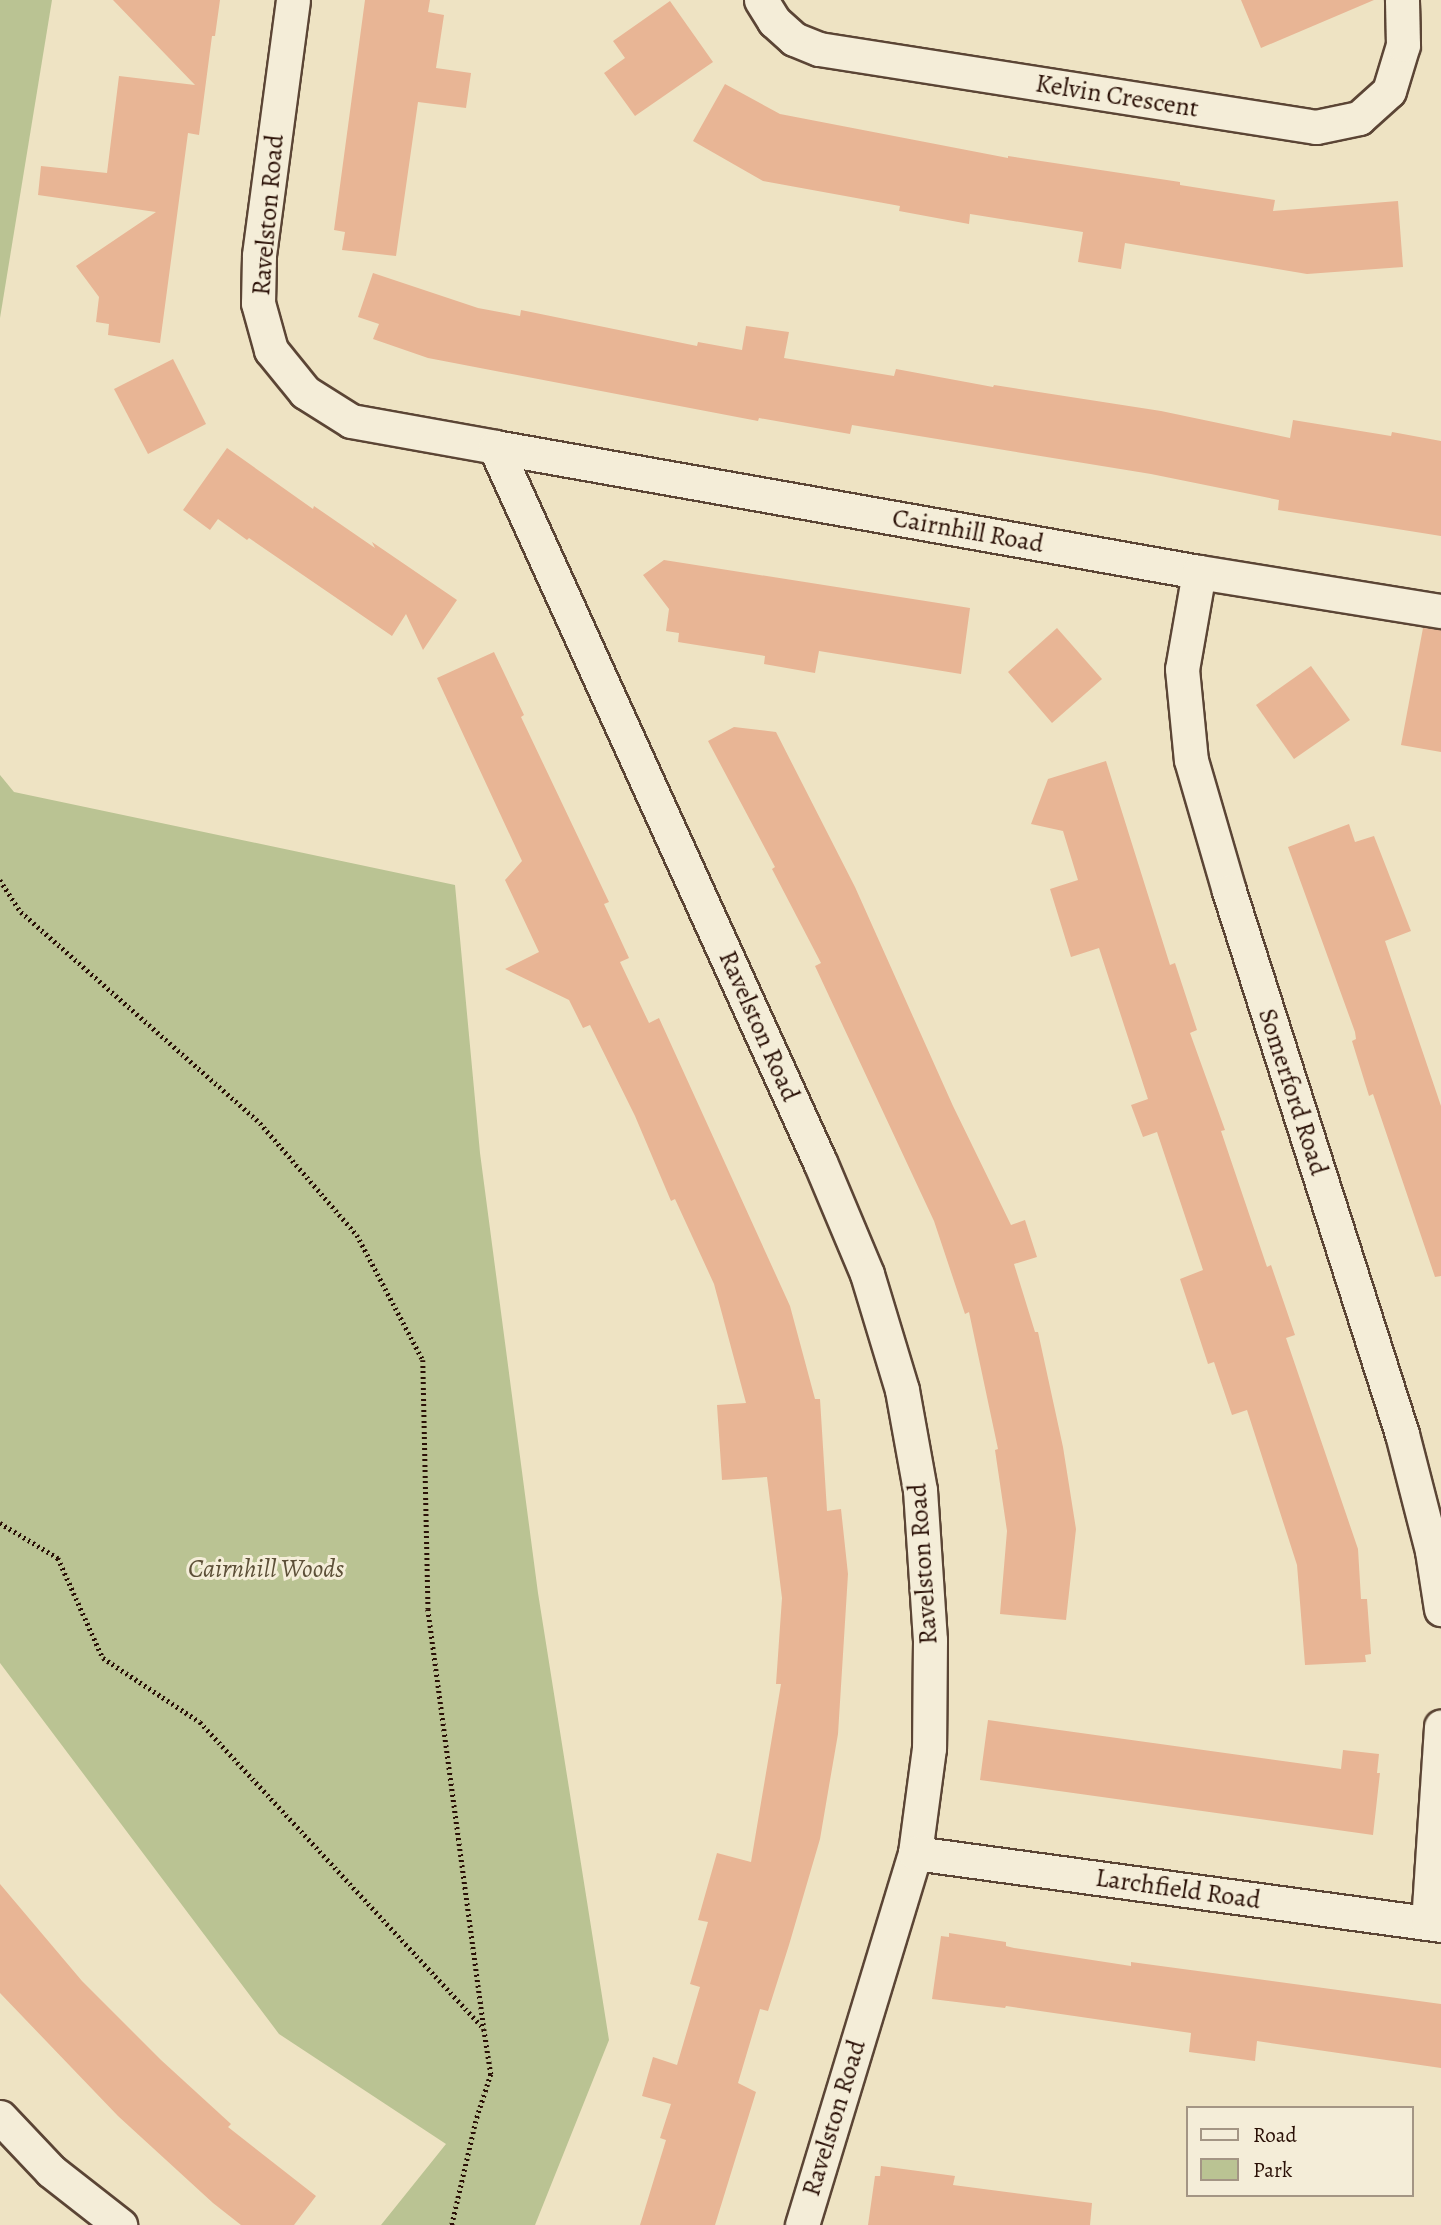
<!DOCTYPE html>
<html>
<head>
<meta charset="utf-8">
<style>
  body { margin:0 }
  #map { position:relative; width:1441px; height:2225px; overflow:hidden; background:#eee3c3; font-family:Alegreya,serif }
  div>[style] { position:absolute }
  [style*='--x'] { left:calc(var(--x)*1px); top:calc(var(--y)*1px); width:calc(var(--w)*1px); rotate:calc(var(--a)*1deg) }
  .green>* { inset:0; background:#bac393 }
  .building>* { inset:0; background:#e8b595 }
  .path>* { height:4.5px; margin-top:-2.25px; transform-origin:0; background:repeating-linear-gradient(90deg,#2a1006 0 2px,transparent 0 5.5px) }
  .roads { filter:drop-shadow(2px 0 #5b4535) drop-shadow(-2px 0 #5b4535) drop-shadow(0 2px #5b4535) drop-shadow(0 -2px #5b4535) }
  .minor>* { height:33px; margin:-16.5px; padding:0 16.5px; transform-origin:16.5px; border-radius:16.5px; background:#f4edd8 }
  span { translate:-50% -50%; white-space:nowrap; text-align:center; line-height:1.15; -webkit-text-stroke:6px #f4edd8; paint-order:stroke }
  .street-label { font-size:26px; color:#2a1006 }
  .park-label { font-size:26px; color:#5c4f37; font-style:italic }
  .legend { position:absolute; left:1186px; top:2106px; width:228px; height:91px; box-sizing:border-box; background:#f4edd8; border:2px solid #a39584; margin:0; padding:9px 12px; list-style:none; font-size:21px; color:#2a1006 }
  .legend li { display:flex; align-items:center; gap:14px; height:35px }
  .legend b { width:35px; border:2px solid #a39584 }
</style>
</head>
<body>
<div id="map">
  <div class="green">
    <i style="clip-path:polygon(0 0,52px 0,0 318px)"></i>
    <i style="clip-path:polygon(0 775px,14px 792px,455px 885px,480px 1153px,538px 1593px,609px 2040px,535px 2225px,381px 2225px,446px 2144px,279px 2034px,0 1663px)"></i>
  </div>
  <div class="building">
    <i style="clip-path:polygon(113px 0,220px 0,215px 36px,212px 36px,199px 135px,188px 133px,160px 343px,108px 335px,109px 324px,96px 322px,99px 297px,76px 266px,156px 212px,38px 195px,41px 166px,107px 173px,119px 76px,195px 85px)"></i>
    <i style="clip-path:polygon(365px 0,430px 0,428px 12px,444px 15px,436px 68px,471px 73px,466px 108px,418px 102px,396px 256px,342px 250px,345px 232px,334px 230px)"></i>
    <i style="clip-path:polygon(1241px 0,1374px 0,1261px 48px)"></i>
    <i style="clip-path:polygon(670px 1px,713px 62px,635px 116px,604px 73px,625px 58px,613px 41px)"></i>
    <i style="clip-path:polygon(725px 84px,780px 114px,1008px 158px,1008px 156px,1180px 182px,1180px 185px,1275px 200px,1273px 211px,1398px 201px,1403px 267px,1307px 274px,1125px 243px,1121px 269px,1078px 262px,1083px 232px,970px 214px,969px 224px,899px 211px,900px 206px,763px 181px,693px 141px)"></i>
    <i style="clip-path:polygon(373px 273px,478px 308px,520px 316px,521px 310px,697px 346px,698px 342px,742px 350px,746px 326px,789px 332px,784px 358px,894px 376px,896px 369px,993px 387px,994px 385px,1161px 411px,1290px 438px,1293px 420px,1391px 436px,1392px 432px,1441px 441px,1441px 536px,1278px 510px,1279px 500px,1151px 474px,852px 425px,850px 434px,759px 418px,758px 421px,428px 358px,373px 339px,379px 324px,358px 317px)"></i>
    <i style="clip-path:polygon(173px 359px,206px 424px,148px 454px,114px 389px)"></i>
    <i style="clip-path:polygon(227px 448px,313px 509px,314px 506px,375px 548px,372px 542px,457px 600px,423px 650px,406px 614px,392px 636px,249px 538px,247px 540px,218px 519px,210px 530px,183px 510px)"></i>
    <i style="clip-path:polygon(664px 560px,970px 608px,961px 674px,819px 651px,815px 673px,764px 664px,765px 656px,678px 642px,679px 633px,666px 631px,669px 609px,643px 575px)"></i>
    <i style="clip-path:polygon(1057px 628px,1102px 679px,1052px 723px,1008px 672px)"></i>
    <i style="clip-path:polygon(1423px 628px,1441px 630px,1441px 752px,1401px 745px)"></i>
    <i style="clip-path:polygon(494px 652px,524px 715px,521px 717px,609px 902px,604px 904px,629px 958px,620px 962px,649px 1023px,659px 1018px,790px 1306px,815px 1399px,820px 1399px,827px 1511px,841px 1509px,848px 1574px,838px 1734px,829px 1786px,820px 1839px,789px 1945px,768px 2011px,760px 2009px,738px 2083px,756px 2092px,715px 2225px,640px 2225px,666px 2140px,660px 2138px,671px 2104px,642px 2096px,653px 2057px,677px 2065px,700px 1987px,690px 1984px,708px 1922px,698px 1920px,717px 1853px,751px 1862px,781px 1684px,776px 1684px,782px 1598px,767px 1477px,722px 1480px,717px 1405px,746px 1403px,714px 1284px,675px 1199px,671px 1201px,635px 1116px,590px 1025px,583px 1028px,569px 1000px,505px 969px,539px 952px,505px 880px,522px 861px,437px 678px)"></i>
    <i style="clip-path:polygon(1311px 666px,1350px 720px,1294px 759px,1256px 705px)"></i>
    <i style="clip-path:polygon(734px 727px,776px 732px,855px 887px,953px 1106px,1011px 1225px,1025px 1220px,1037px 1257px,1014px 1264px,1035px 1332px,1038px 1332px,1063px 1447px,1076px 1529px,1066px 1620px,1000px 1614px,1007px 1531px,995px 1450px,998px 1449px,969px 1312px,965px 1314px,934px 1221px,815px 966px,821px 963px,772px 869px,775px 867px,708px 741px)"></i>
    <i style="clip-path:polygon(1106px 761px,1170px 965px,1175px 963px,1197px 1030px,1190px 1033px,1225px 1130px,1221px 1131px,1267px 1267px,1271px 1265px,1295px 1335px,1286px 1338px,1358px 1549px,1361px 1599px,1367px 1599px,1371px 1654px,1365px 1655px,1366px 1662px,1305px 1665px,1297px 1565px,1247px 1410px,1232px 1415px,1214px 1362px,1208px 1364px,1180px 1279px,1203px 1270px,1157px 1132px,1143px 1137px,1131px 1105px,1148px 1099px,1099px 948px,1071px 957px,1050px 889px,1078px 880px,1063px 831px,1031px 824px,1048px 779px)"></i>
    <i style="clip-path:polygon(1349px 824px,1355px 842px,1374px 836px,1411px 931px,1385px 941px,1441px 1106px,1441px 1276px,1435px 1277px,1373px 1094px,1369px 1096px,1352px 1041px,1356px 1039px,1355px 1032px,1288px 847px)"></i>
    <i style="clip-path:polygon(988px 1720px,1341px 1769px,1343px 1750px,1379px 1754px,1377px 1773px,1380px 1773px,1373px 1835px,980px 1780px)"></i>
    <i style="clip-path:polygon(0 1884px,82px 1981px,161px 2060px,231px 2124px,228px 2127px,316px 2196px,294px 2225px,241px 2225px,213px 2203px,118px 2116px,0 1993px)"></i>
    <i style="clip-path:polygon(949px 1933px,1006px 1942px,1006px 1946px,1014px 1948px,1131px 1966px,1131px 1962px,1441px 2004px,1441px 2068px,1257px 2041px,1255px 2061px,1189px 2052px,1191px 2033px,1006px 2006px,1005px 2008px,932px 1999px,941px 1936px,949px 1937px)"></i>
    <i style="clip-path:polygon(881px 2166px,955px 2176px,953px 2185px,1092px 2203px,1090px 2225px,868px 2225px,875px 2176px,880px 2176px)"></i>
  </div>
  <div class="path">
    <i style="--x:0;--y:880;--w:38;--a:57"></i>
    <i style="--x:21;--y:912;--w:319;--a:41.4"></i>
    <i style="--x:260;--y:1123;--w:148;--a:49.1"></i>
    <i style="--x:357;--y:1235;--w:141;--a:62.2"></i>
    <i style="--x:423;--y:1360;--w:249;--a:88.8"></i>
    <i style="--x:428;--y:1609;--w:424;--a:82.4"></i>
    <i style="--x:0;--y:1523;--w:68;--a:31.1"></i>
    <i style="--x:58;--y:1558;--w:110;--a:65.8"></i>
    <i style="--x:103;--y:1658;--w:116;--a:33.4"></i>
    <i style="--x:200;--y:1722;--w:418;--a:47.2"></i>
    <i style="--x:484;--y:2029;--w:46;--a:81.2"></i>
    <i style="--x:491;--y:2074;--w:49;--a:107.7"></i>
    <i style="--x:476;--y:2121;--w:107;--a:103"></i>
  </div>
  <div class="roads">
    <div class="minor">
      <i style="--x:293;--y:0;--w:258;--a:97.6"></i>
      <i style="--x:259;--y:256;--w:47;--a:91.2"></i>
      <i style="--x:258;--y:303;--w:49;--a:74.5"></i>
      <i style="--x:271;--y:350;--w:54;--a:51"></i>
      <i style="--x:305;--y:392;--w:54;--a:32.2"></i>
      <i style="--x:351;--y:421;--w:146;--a:10.2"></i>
      <i style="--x:495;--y:447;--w:785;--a:65.56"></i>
      <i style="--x:820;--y:1162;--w:121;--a:67.2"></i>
      <i style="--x:867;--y:1274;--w:121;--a:73.2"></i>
      <i style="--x:902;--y:1390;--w:102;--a:79.8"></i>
      <i style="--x:920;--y:1490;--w:150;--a:86.2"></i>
      <i style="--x:930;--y:1640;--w:108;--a:90.5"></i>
      <i style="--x:929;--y:1748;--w:106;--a:97.6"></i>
      <i style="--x:915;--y:1853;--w:389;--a:106.9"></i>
      <i style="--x:761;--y:0;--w:25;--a:58"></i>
      <i style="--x:774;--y:21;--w:27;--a:42"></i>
      <i style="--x:794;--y:39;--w:27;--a:22"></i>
      <i style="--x:819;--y:49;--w:503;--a:8.92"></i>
      <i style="--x:1316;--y:127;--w:44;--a:-11.8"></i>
      <i style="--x:1359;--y:118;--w:40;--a:-42"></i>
      <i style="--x:1389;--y:91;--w:48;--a:-73.1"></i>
      <i style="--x:1403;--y:45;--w:45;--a:-91.3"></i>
      <i style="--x:495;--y:447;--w:715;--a:10.07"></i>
      <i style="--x:1199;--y:572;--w:245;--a:9.2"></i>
      <i style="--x:1199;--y:572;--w:98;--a:99.9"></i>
      <i style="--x:1182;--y:669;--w:91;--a:84.4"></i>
      <i style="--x:1191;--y:760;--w:136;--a:73.8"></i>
      <i style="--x:1229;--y:891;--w:570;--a:72.33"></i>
      <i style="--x:1402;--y:1434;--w:121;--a:75.6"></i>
      <i style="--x:1432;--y:1551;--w:59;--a:81.2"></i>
      <i style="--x:915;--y:1853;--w:531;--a:7.79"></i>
      <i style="--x:1428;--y:1923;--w:197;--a:-86.2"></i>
      <i style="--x:0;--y:2117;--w:74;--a:46.6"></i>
      <i style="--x:51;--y:2171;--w:88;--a:38"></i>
    </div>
  </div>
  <div class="street-label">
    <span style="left:1117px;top:96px;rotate:9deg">Kelvin Crescent</span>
    <span style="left:268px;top:215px;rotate:-85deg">Ravelston Road</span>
    <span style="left:968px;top:531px;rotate:10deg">Cairnhill Road</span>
    <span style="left:759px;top:1026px;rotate:66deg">Ravelston Road</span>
    <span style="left:1293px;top:1092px;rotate:72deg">Somerford Road</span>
    <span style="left:923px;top:1564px;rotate:-94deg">Ravelston Road</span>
    <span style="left:1178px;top:1889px;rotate:8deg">Larchfield Road</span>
    <span style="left:834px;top:2118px;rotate:-73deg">Ravelston Road</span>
  </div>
  <div class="park-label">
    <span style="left:266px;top:1569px">Cairnhill Woods</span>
  </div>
  <ul class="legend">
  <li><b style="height:9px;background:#f4edd8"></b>Road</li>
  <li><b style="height:19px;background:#bac393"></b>Park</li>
  </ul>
</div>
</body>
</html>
